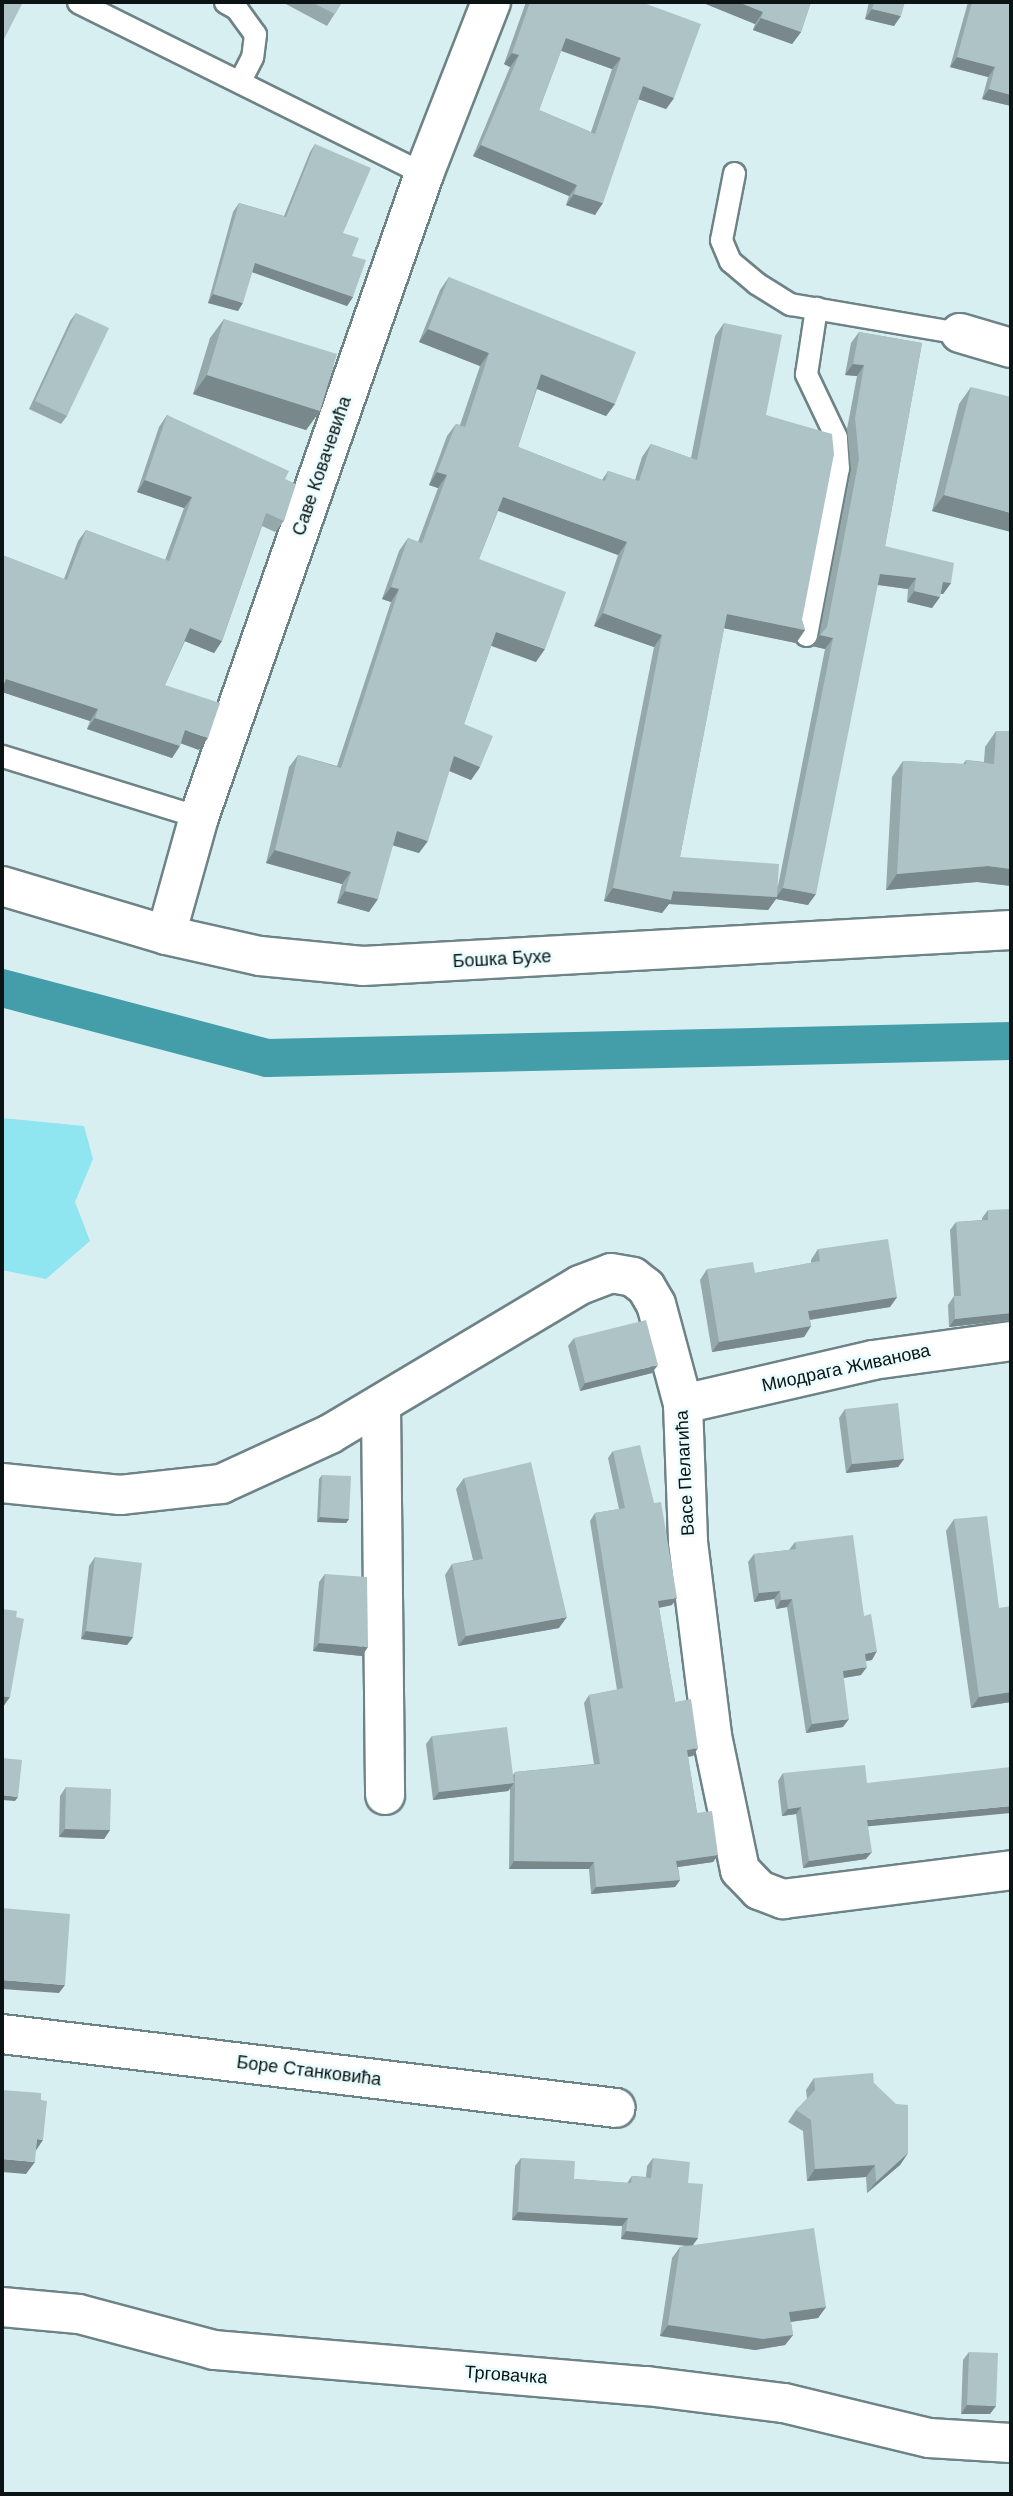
<!DOCTYPE html>
<html>
<head>
<meta charset="utf-8">
<style>
  body { margin:0 }
  #map { position:relative; width:1013px; height:2496px; overflow:hidden; background:#d8eff2; font-family:Arial,sans-serif }
  div>[style] { position:absolute }
  [style*='--x'] { left:calc(var(--x)*1px); top:calc(var(--y)*1px); width:calc(var(--w)*1px); rotate:calc(var(--a)*1deg) }
  .green>* { inset:0; background:#8fe5f0 }
  .canal>* { height:38px; margin:-19px; padding:0 19px; transform-origin:19px; border-radius:19px; background:#439ea9 }
  .roads { filter:drop-shadow(2px 0 #6e8386) drop-shadow(-2px 0 #6e8386) drop-shadow(0 2px #6e8386) drop-shadow(0 -2px #6e8386) }
  .service>* { height:21px; margin:-10.5px; padding:0 10.5px; transform-origin:10.5px; border-radius:10.5px; background:#fff }
  .minor>* { height:38px; margin:-19px; padding:0 19px; transform-origin:19px; border-radius:19px; background:#fff }
  .secondary>* { height:38px; margin:-19px; padding:0 19px; transform-origin:19px; border-radius:19px; background:#fff }
  .wall>* { inset:0; background:#95a8aa }
  .shaded-wall>* { inset:0; background:#79888b }
  .building>* { inset:0; background:#adc3c6 }
  span { translate:-50% -50%; white-space:nowrap; text-align:center; line-height:1.15; -webkit-text-stroke:5px #e9fcfe; paint-order:stroke }
  .street-label { font-size:18px; color:#0b1314 }
  .frame { position:absolute; inset:0; border:4px solid #0b1314; pointer-events:none }
</style>
</head>
<body>
<div id="map">
  <div class="green">
    <i style="clip-path:polygon(2px 1118px,84px 1126px,93px 1159px,75px 1202px,90px 1241px,46px 1279px,2px 1270px)"></i>
  </div>
  <div class="canal">
    <i style="--x:2;--y:988;--w:274;--a:14.8"></i>
    <i style="--x:267;--y:1058;--w:744;--a:-1.31"></i>
  </div>
  <div class="roads">
    <div class="service">
      <i style="--x:78;--y:2;--w:386;--a:26.4"></i>
      <i style="--x:225;--y:2;--w:13;--a:29"></i>
      <i style="--x:236;--y:8;--w:32;--a:54"></i>
      <i style="--x:255;--y:34;--w:23;--a:97"></i>
      <i style="--x:252;--y:57;--w:27;--a:117"></i>
      <i style="--x:734;--y:173;--w:68;--a:101"></i>
      <i style="--x:721;--y:240;--w:23;--a:67"></i>
      <i style="--x:730;--y:261;--w:34;--a:40"></i>
      <i style="--x:756;--y:283;--w:40;--a:32"></i>
      <i style="--x:790;--y:304;--w:172;--a:9.7"></i>
      <i style="--x:806;--y:635;--w:170;--a:-79.2"></i>
      <i style="--x:838;--y:468;--w:31;--a:-94"></i>
      <i style="--x:836;--y:437;--w:70;--a:-115.5"></i>
      <i style="--x:806;--y:374;--w:67;--a:-81.4"></i>
      <i style="--x:2;--y:756;--w:206;--a:17.2"></i>
    </div>
    <div class="minor">
      <i style="--x:960;--y:333;--w:53;--a:16.4"></i>
      <i style="--x:166;--y:935;--w:123;--a:-74.4"></i>
      <i style="--x:199;--y:817;--w:681;--a:-70.71"></i>
      <i style="--x:424;--y:174;--w:185;--a:-68.7"></i>
      <i style="--x:683;--y:1404;--w:195;--a:-13"></i>
      <i style="--x:873;--y:1360;--w:139;--a:-7.8"></i>
      <i style="--x:381;--y:1405;--w:390;--a:89.4"></i>
      <i style="--x:2;--y:1483;--w:119;--a:5.8"></i>
      <i style="--x:120;--y:1495;--w:102;--a:-6.2"></i>
      <i style="--x:221;--y:1484;--w:120;--a:-24.6"></i>
      <i style="--x:330;--y:1434;--w:291;--a:-30.8"></i>
      <i style="--x:580;--y:1285;--w:33;--a:-21"></i>
      <i style="--x:611;--y:1273;--w:22;--a:10"></i>
      <i style="--x:633;--y:1277;--w:16;--a:38"></i>
      <i style="--x:646;--y:1287;--w:20;--a:60"></i>
      <i style="--x:656;--y:1304;--w:104;--a:74.9"></i>
      <i style="--x:683;--y:1404;--w:138;--a:87.9"></i>
      <i style="--x:688;--y:1542;--w:195;--a:82.9"></i>
      <i style="--x:712;--y:1736;--w:137;--a:78.2"></i>
      <i style="--x:740;--y:1870;--w:28;--a:46"></i>
      <i style="--x:759;--y:1890;--w:26;--a:21"></i>
      <i style="--x:783;--y:1899;--w:230;--a:-7.2"></i>
      <i style="--x:2;--y:2034;--w:618;--a:6.87"></i>
      <i style="--x:2;--y:2307;--w:77;--a:5.2"></i>
      <i style="--x:79;--y:2314;--w:140;--a:14.9"></i>
      <i style="--x:214;--y:2350;--w:434;--a:4.8"></i>
      <i style="--x:647;--y:2386;--w:138;--a:7.1"></i>
      <i style="--x:784;--y:2403;--w:149;--a:13.6"></i>
      <i style="--x:929;--y:2438;--w:82;--a:3.5"></i>
    </div>
    <div class="secondary">
      <i style="--x:2;--y:886;--w:171;--a:16.6"></i>
      <i style="--x:166;--y:935;--w:96;--a:12.6"></i>
      <i style="--x:260;--y:956;--w:103;--a:5.5"></i>
      <i style="--x:363;--y:966;--w:649;--a:-3.18"></i>
    </div>
  </div>
  <div class="wall">
    <i style="clip-path:polygon(282px 2px,342px 2px,327px 26px)"></i>
    <i style="clip-path:polygon(evenodd,526px 2px,641px 2px,674px 98px,666px 109px,639px 99px,595px 215px,566px 205px,569px 196px,473px 156px,510px 67px,504px 64px,526px 2px,561px 51px,612px 69px,591px 132px,539px 110px,561px 51px)"></i>
    <i style="clip-path:polygon(701px 2px,811px 2px,801px 32px,792px 44px,753px 30px,755px 24px)"></i>
    <i style="clip-path:polygon(869px 2px,905px 2px,894px 26px,865px 19px)"></i>
    <i style="clip-path:polygon(968px 2px,1011px 2px,1011px 106px,982px 99px,988px 77px,950px 67px)"></i>
    <i style="clip-path:polygon(315px 144px,343px 233px,352px 256px,353px 297px,347px 306px,252px 272px,238px 311px,208px 303px,233px 212px,239px 203px,284px 216px,310px 152px)"></i>
    <i style="clip-path:polygon(449px 277px,615px 404px,606px 416px,537px 389px,518px 447px,602px 480px,608px 471px,635px 480px,642px 457px,651px 444px,691px 458px,715px 336px,724px 323px,766px 415px,802px 620px,805px 630px,796px 643px,724px 628px,680px 857px,778px 886px,825px 649px,812px 646px,819px 636px,851px 470px,847px 429px,857px 376px,845px 375px,851px 343px,859px 332px,922px 343px,885px 546px,951px 583px,943px 594px,940px 594px,940px 597px,932px 608px,907px 602px,908px 589px,877px 585px,808px 905px,776px 899px,768px 910px,669px 904px,662px 913px,604px 901px,654px 647px,594px 626px,618px 555px,498px 511px,479px 559px,536px 662px,491px 646px,464px 724px,480px 767px,471px 780px,449px 771px,419px 853px,393px 845px,369px 912px,337px 903px,342px 884px,266px 863px,289px 767px,298px 755px,337px 766px,391px 602px,382px 599px,399px 551px,408px 538px,418px 542px,438px 488px,429px 485px,447px 436px,456px 424px,460px 425px,480px 366px,419px 342px,440px 290px)"></i>
    <i style="clip-path:polygon(76px 313px,67px 416px,61px 424px,29px 409px,70px 321px)"></i>
    <i style="clip-path:polygon(224px 319px,320px 411px,306px 430px,193px 394px,210px 338px)"></i>
    <i style="clip-path:polygon(971px 387px,1011px 532px,932px 511px,959px 404px)"></i>
    <i style="clip-path:polygon(167px 415px,285px 479px,284px 521px,275px 532px,262px 526px,222px 641px,214px 653px,185px 641px,165px 685px,199px 750px,181px 743px,172px 758px,87px 729px,90px 721px,2px 692px,2px 555px,64px 579px,78px 541px,86px 530px,165px 560px,184px 508px,137px 492px,159px 427px)"></i>
    <i style="clip-path:polygon(996px 731px,1011px 731px,1011px 886px,977px 882px,886px 890px,892px 777px,903px 761px,963px 764px,966px 760px,984px 762px,985px 747px)"></i>
    <i style="clip-path:polygon(988px 1210px,1011px 1320px,949px 1327px,948px 1305px,954px 1296px,950px 1230px,956px 1222px,982px 1220px,982px 1218px)"></i>
    <i style="clip-path:polygon(818px 1249px,897px 1297px,890px 1307px,810px 1320px,811px 1326px,804px 1337px,712px 1352px,700px 1280px,707px 1269px,755px 1273px,811px 1263px,811px 1260px)"></i>
    <i style="clip-path:polygon(574px 1338px,652px 1373px,580px 1391px,568px 1346px)"></i>
    <i style="clip-path:polygon(845px 1409px,904px 1459px,898px 1467px,846px 1473px,839px 1418px)"></i>
    <i style="clip-path:polygon(613px 1451px,672px 1605px,659px 1608px,675px 1702px,693px 1756px,688px 1757px,697px 1813px,718px 1855px,713px 1862px,678px 1867px,680px 1880px,675px 1887px,591px 1894px,589px 1869px,509px 1869px,510px 1789px,508px 1791px,433px 1800px,426px 1744px,432px 1736px,513px 1775px,515px 1772px,594px 1764px,584px 1703px,589px 1695px,617px 1690px,590px 1521px,595px 1513px,619px 1509px,608px 1458px)"></i>
    <i style="clip-path:polygon(322px 1475px,349px 1519px,346px 1523px,317px 1522px,319px 1479px)"></i>
    <i style="clip-path:polygon(464px 1478px,559px 1628px,458px 1646px,445px 1575px,452px 1564px,473px 1560px,456px 1489px)"></i>
    <i style="clip-path:polygon(954px 1519px,999px 1608px,1011px 1702px,971px 1708px,946px 1531px)"></i>
    <i style="clip-path:polygon(795px 1542px,864px 1616px,872px 1660px,866px 1661px,861px 1675px,844px 1678px,843px 1727px,806px 1733px,787px 1607px,776px 1609px,774px 1599px,754px 1602px,748px 1562px,754px 1554px,789px 1550px)"></i>
    <i style="clip-path:polygon(95px 1557px,133px 1637px,127px 1645px,81px 1639px,89px 1566px)"></i>
    <i style="clip-path:polygon(325px 1574px,362px 1656px,313px 1651px,319px 1582px)"></i>
    <i style="clip-path:polygon(783px 1773px,866px 1859px,803px 1868px,796px 1814px,782px 1816px,778px 1781px)"></i>
    <i style="clip-path:polygon(66px 1787px,110px 1830px,104px 1839px,59px 1837px,60px 1796px)"></i>
    <i style="clip-path:polygon(814px 2078px,874px 2083px,908px 2153px,900px 2165px,867px 2193px,866px 2177px,807px 2181px,803px 2131px,788px 2122px,796px 2110px,807px 2099px,806px 2090px)"></i>
    <i style="clip-path:polygon(521px 2158px,574px 2179px,627px 2183px,632px 2176px,646px 2177px,647px 2166px,653px 2158px,688px 2183px,698px 2238px,693px 2245px,826px 2307px,818px 2318px,791px 2322px,793px 2335px,785px 2345px,755px 2350px,660px 2336px,672px 2258px,680px 2247px,686px 2246px,621px 2239px,622px 2226px,512px 2220px,515px 2166px)"></i>
    <i style="clip-path:polygon(969px 2352px,990px 2414px,961px 2414px,963px 2360px)"></i>
  </div>
  <div class="shaded-wall">
    <i style="clip-path:polygon(701px 2px,738px 2px,763px 12px,755px 24px)"></i>
    <i style="clip-path:polygon(872px 9px,901px 16px,894px 26px,865px 19px)"></i>
    <i style="clip-path:polygon(761px 18px,801px 32px,792px 44px,753px 30px)"></i>
    <i style="clip-path:polygon(566px 38px,621px 58px,612px 69px,557px 49px)"></i>
    <i style="clip-path:polygon(512px 53px,519px 55px,510px 67px,504px 64px)"></i>
    <i style="clip-path:polygon(957px 57px,995px 67px,988px 77px,950px 67px)"></i>
    <i style="clip-path:polygon(643px 86px,674px 98px,666px 109px,635px 98px)"></i>
    <i style="clip-path:polygon(989px 89px,1011px 95px,1011px 106px,982px 99px)"></i>
    <i style="clip-path:polygon(481px 145px,577px 185px,569px 196px,473px 156px)"></i>
    <i style="clip-path:polygon(574px 194px,603px 203px,595px 215px,566px 205px)"></i>
    <i style="clip-path:polygon(255px 263px,353px 297px,347px 306px,249px 271px)"></i>
    <i style="clip-path:polygon(213px 294px,243px 303px,238px 311px,208px 303px)"></i>
    <i style="clip-path:polygon(428px 329px,489px 353px,480px 366px,419px 342px)"></i>
    <i style="clip-path:polygon(853px 364px,864px 365px,857px 376px,845px 375px)"></i>
    <i style="clip-path:polygon(541px 374px,615px 404px,606px 416px,532px 387px)"></i>
    <i style="clip-path:polygon(207px 375px,320px 411px,306px 430px,193px 394px)"></i>
    <i style="clip-path:polygon(437px 472px,447px 475px,438px 488px,429px 485px)"></i>
    <i style="clip-path:polygon(145px 480px,192px 497px,184px 508px,137px 492px)"></i>
    <i style="clip-path:polygon(944px 495px,1011px 513px,1011px 532px,932px 511px)"></i>
    <i style="clip-path:polygon(503px 497px,627px 542px,618px 555px,494px 509px)"></i>
    <i style="clip-path:polygon(880px 574px,916px 578px,908px 589px,872px 584px)"></i>
    <i style="clip-path:polygon(943px 582px,951px 583px,943px 594px,935px 593px)"></i>
    <i style="clip-path:polygon(391px 587px,399px 589px,391px 602px,382px 599px)"></i>
    <i style="clip-path:polygon(914px 591px,940px 597px,932px 608px,907px 602px)"></i>
    <i style="clip-path:polygon(603px 613px,662px 635px,654px 647px,594px 626px)"></i>
    <i style="clip-path:polygon(727px 614px,805px 630px,796px 643px,718px 627px)"></i>
    <i style="clip-path:polygon(190px 628px,222px 641px,214px 653px,182px 640px)"></i>
    <i style="clip-path:polygon(496px 632px,545px 649px,536px 662px,487px 644px)"></i>
    <i style="clip-path:polygon(820px 635px,833px 638px,825px 649px,812px 646px)"></i>
    <i style="clip-path:polygon(6px 679px,98px 709px,90px 721px,2px 692px,2px 685px)"></i>
    <i style="clip-path:polygon(95px 718px,180px 746px,172px 758px,87px 729px)"></i>
    <i style="clip-path:polygon(185px 730px,208px 738px,199px 750px,177px 742px)"></i>
    <i style="clip-path:polygon(454px 756px,480px 767px,471px 780px,445px 769px)"></i>
    <i style="clip-path:polygon(397px 831px,428px 841px,419px 853px,388px 844px)"></i>
    <i style="clip-path:polygon(275px 850px,351px 872px,342px 884px,266px 863px)"></i>
    <i style="clip-path:polygon(988px 866px,1011px 869px,1011px 886px,977px 882px,886px 890px,897px 874px)"></i>
    <i style="clip-path:polygon(613px 888px,776px 897px,783px 888px,816px 894px,808px 905px,776px 899px,768px 910px,669px 904px,662px 913px,604px 901px)"></i>
    <i style="clip-path:polygon(345px 891px,378px 899px,369px 912px,337px 903px)"></i>
    <i style="clip-path:polygon(897px 1297px,890px 1307px,801px 1321px,808px 1311px)"></i>
    <i style="clip-path:polygon(1011px 1313px,1011px 1320px,949px 1327px,955px 1319px)"></i>
    <i style="clip-path:polygon(811px 1326px,804px 1337px,712px 1352px,719px 1342px)"></i>
    <i style="clip-path:polygon(658px 1365px,652px 1373px,580px 1391px,585px 1383px)"></i>
    <i style="clip-path:polygon(904px 1459px,898px 1467px,846px 1473px,852px 1464px)"></i>
    <i style="clip-path:polygon(320px 1517px,349px 1519px,346px 1523px,317px 1522px)"></i>
    <i style="clip-path:polygon(780px 1591px,774px 1599px,754px 1602px,759px 1593px)"></i>
    <i style="clip-path:polygon(677px 1598px,672px 1605px,652px 1609px,658px 1601px)"></i>
    <i style="clip-path:polygon(792px 1599px,787px 1607px,776px 1609px,781px 1600px)"></i>
    <i style="clip-path:polygon(567px 1617px,559px 1628px,458px 1646px,466px 1636px)"></i>
    <i style="clip-path:polygon(86px 1631px,133px 1637px,127px 1645px,81px 1639px)"></i>
    <i style="clip-path:polygon(319px 1643px,368px 1647px,362px 1656px,313px 1651px)"></i>
    <i style="clip-path:polygon(877px 1651px,872px 1660px,859px 1662px,865px 1654px)"></i>
    <i style="clip-path:polygon(867px 1667px,861px 1675px,837px 1679px,843px 1671px)"></i>
    <i style="clip-path:polygon(1011px 1692px,1011px 1702px,971px 1708px,979px 1697px)"></i>
    <i style="clip-path:polygon(2px 1696px,10px 1697px,3px 1707px,2px 1707px)"></i>
    <i style="clip-path:polygon(849px 1719px,843px 1727px,806px 1733px,812px 1724px)"></i>
    <i style="clip-path:polygon(698px 1748px,693px 1756px,682px 1757px,687px 1750px)"></i>
    <i style="clip-path:polygon(514px 1783px,508px 1791px,433px 1800px,439px 1792px)"></i>
    <i style="clip-path:polygon(2px 1795px,18px 1797px,15px 1801px,2px 1800px)"></i>
    <i style="clip-path:polygon(1011px 1806px,1011px 1813px,861px 1827px,867px 1820px)"></i>
    <i style="clip-path:polygon(801px 1807px,796px 1814px,782px 1816px,788px 1809px)"></i>
    <i style="clip-path:polygon(65px 1829px,110px 1830px,104px 1839px,59px 1837px)"></i>
    <i style="clip-path:polygon(872px 1852px,866px 1859px,803px 1868px,809px 1861px)"></i>
    <i style="clip-path:polygon(718px 1855px,713px 1862px,671px 1868px,676px 1861px)"></i>
    <i style="clip-path:polygon(514px 1861px,594px 1862px,589px 1869px,509px 1869px)"></i>
    <i style="clip-path:polygon(680px 1880px,675px 1887px,591px 1894px,596px 1887px)"></i>
    <i style="clip-path:polygon(2px 1980px,65px 1985px,59px 1993px,2px 1989px)"></i>
    <i style="clip-path:polygon(37px 2139px,43px 2140px,35px 2152px)"></i>
    <i style="clip-path:polygon(908px 2153px,900px 2165px,867px 2193px,876px 2182px)"></i>
    <i style="clip-path:polygon(2px 2159px,35px 2162px,26px 2174px,2px 2172px)"></i>
    <i style="clip-path:polygon(875px 2165px,866px 2177px,807px 2181px,815px 2169px)"></i>
    <i style="clip-path:polygon(518px 2212px,628px 2218px,622px 2226px,512px 2220px)"></i>
    <i style="clip-path:polygon(626px 2231px,698px 2238px,692px 2246px,621px 2239px)"></i>
    <i style="clip-path:polygon(826px 2307px,818px 2318px,782px 2323px,789px 2312px)"></i>
    <i style="clip-path:polygon(668px 2325px,793px 2335px,785px 2345px,755px 2350px,660px 2336px)"></i>
    <i style="clip-path:polygon(967px 2405px,996px 2406px,990px 2414px,961px 2414px)"></i>
  </div>
  <div class="building">
    <i style="clip-path:polygon(2px 2px,23px 2px,2px 43px)"></i>
    <i style="clip-path:polygon(311px 2px,342px 2px,335px 14px)"></i>
    <i style="clip-path:polygon(evenodd,530px 2px,641px 2px,701px 24px,674px 98px,643px 86px,603px 203px,574px 194px,577px 185px,481px 145px,519px 55px,512px 53px,530px 2px,566px 38px,621px 58px,595px 134px,539px 110px,566px 38px)"></i>
    <i style="clip-path:polygon(738px 2px,811px 2px,801px 32px,761px 18px,763px 12px)"></i>
    <i style="clip-path:polygon(874px 2px,905px 2px,901px 16px,872px 9px)"></i>
    <i style="clip-path:polygon(972px 2px,1011px 2px,1011px 95px,989px 89px,995px 67px,957px 57px)"></i>
    <i style="clip-path:polygon(315px 144px,371px 168px,343px 233px,359px 238px,352px 256px,366px 260px,353px 297px,255px 263px,243px 303px,213px 294px,239px 203px,286px 217px)"></i>
    <i style="clip-path:polygon(449px 277px,636px 352px,615px 404px,541px 374px,518px 447px,605px 481px,608px 471px,639px 481px,651px 444px,697px 460px,724px 323px,782px 335px,766px 415px,832px 434px,834px 454px,802px 620px,805px 630px,727px 614px,680px 857px,779px 864px,777px 897px,673px 891px,671px 900px,613px 888px,662px 635px,603px 613px,627px 542px,503px 497px,479px 559px,566px 592px,545px 649px,496px 632px,464px 724px,493px 736px,480px 767px,454px 756px,428px 841px,397px 831px,378px 899px,345px 891px,351px 872px,275px 850px,298px 755px,341px 768px,399px 589px,391px 587px,408px 538px,422px 543px,447px 475px,437px 472px,456px 424px,465px 427px,489px 353px,428px 329px)"></i>
    <i style="clip-path:polygon(76px 313px,109px 328px,67px 416px,35px 401px)"></i>
    <i style="clip-path:polygon(224px 319px,337px 354px,320px 411px,207px 375px)"></i>
    <i style="clip-path:polygon(859px 332px,922px 343px,885px 546px,954px 563px,951px 583px,943px 582px,940px 597px,914px 591px,916px 578px,880px 574px,816px 894px,783px 888px,833px 638px,820px 635px,827px 627px,859px 459px,855px 418px,864px 365px,853px 364px)"></i>
    <i style="clip-path:polygon(971px 387px,1011px 397px,1011px 513px,944px 495px)"></i>
    <i style="clip-path:polygon(167px 415px,289px 471px,285px 479px,296px 484px,284px 521px,266px 513px,222px 641px,190px 628px,165px 685px,220px 703px,208px 738px,185px 730px,180px 746px,95px 718px,98px 709px,6px 679px,2px 689px,2px 555px,67px 580px,86px 530px,169px 561px,192px 497px,145px 480px)"></i>
    <i style="clip-path:polygon(996px 731px,1011px 731px,1011px 869px,988px 866px,897px 874px,903px 761px,966px 764px,966px 760px,994px 764px)"></i>
    <i style="clip-path:polygon(1011px 1209px,1011px 1313px,955px 1319px,954px 1296px,961px 1296px,956px 1222px,988px 1220px,988px 1210px)"></i>
    <i style="clip-path:polygon(888px 1239px,897px 1297px,808px 1311px,811px 1326px,719px 1342px,707px 1269px,753px 1262px,755px 1273px,820px 1261px,818px 1249px)"></i>
    <i style="clip-path:polygon(646px 1320px,658px 1365px,585px 1383px,574px 1338px)"></i>
    <i style="clip-path:polygon(898px 1403px,904px 1459px,852px 1464px,845px 1409px)"></i>
    <i style="clip-path:polygon(640px 1445px,654px 1503px,661px 1502px,677px 1598px,658px 1601px,675px 1702px,691px 1699px,698px 1748px,687px 1750px,697px 1813px,712px 1811px,718px 1855px,676px 1861px,680px 1880px,596px 1887px,594px 1862px,514px 1861px,515px 1772px,600px 1764px,589px 1695px,623px 1688px,595px 1513px,625px 1508px,613px 1451px)"></i>
    <i style="clip-path:polygon(531px 1462px,567px 1617px,466px 1636px,452px 1564px,483px 1559px,464px 1478px)"></i>
    <i style="clip-path:polygon(322px 1475px,351px 1476px,349px 1519px,320px 1517px)"></i>
    <i style="clip-path:polygon(987px 1516px,999px 1608px,1011px 1606px,1011px 1692px,979px 1697px,954px 1519px)"></i>
    <i style="clip-path:polygon(853px 1535px,864px 1616px,871px 1614px,877px 1651px,865px 1654px,867px 1667px,843px 1671px,849px 1719px,812px 1724px,792px 1599px,781px 1600px,780px 1591px,759px 1593px,754px 1554px,796px 1549px,795px 1542px)"></i>
    <i style="clip-path:polygon(95px 1557px,142px 1563px,133px 1637px,86px 1631px)"></i>
    <i style="clip-path:polygon(325px 1574px,367px 1577px,368px 1647px,319px 1643px)"></i>
    <i style="clip-path:polygon(2px 1609px,17px 1611px,16px 1617px,24px 1619px,10px 1697px,2px 1696px)"></i>
    <i style="clip-path:polygon(507px 1727px,514px 1783px,439px 1792px,432px 1736px)"></i>
    <i style="clip-path:polygon(2px 1758px,22px 1760px,18px 1797px,2px 1795px)"></i>
    <i style="clip-path:polygon(865px 1765px,867px 1783px,1011px 1767px,1011px 1806px,867px 1820px,872px 1852px,809px 1861px,801px 1807px,788px 1809px,783px 1773px)"></i>
    <i style="clip-path:polygon(66px 1787px,111px 1789px,110px 1830px,65px 1829px)"></i>
    <i style="clip-path:polygon(2px 1908px,70px 1914px,65px 1985px,2px 1980px)"></i>
    <i style="clip-path:polygon(873px 2073px,874px 2083px,896px 2104px,908px 2105px,908px 2153px,876px 2182px,875px 2165px,815px 2169px,811px 2120px,796px 2110px,815px 2090px,814px 2078px)"></i>
    <i style="clip-path:polygon(2px 2090px,41px 2093px,41px 2100px,47px 2101px,43px 2140px,37px 2139px,35px 2162px,2px 2159px)"></i>
    <i style="clip-path:polygon(521px 2158px,575px 2161px,574px 2179px,631px 2183px,632px 2176px,651px 2178px,653px 2158px,690px 2162px,688px 2183px,703px 2184px,698px 2238px,626px 2231px,628px 2218px,518px 2212px)"></i>
    <i style="clip-path:polygon(814px 2228px,826px 2307px,789px 2312px,793px 2335px,763px 2339px,668px 2325px,680px 2247px)"></i>
    <i style="clip-path:polygon(969px 2352px,998px 2353px,996px 2406px,967px 2405px)"></i>
  </div>
  <div class="street-label">
    <span style="left:322px;top:466px;rotate:-71deg">Саве Ковачевића</span>
    <span style="left:502px;top:959px;rotate:-3deg">Бошка Бухе</span>
    <span style="left:846px;top:1368px;rotate:-12deg">Миодрага Живанова</span>
    <span style="left:685px;top:1473px;rotate:-93deg">Васе Пелагића</span>
    <span style="left:309px;top:2071px;rotate:7deg">Боре Станковића</span>
    <span style="left:506px;top:2375px;rotate:4deg">Трговачка</span>
  </div>
  <div class="frame"></div>
</div>
</body>
</html>
